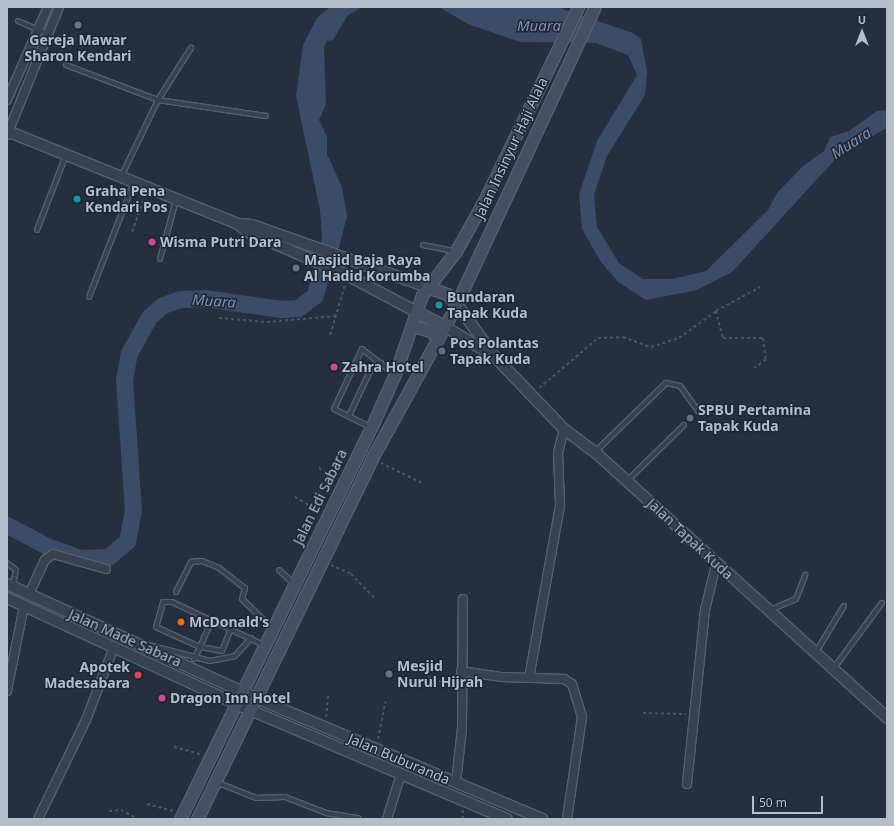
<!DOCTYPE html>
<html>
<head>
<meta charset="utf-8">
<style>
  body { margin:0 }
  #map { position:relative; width:894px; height:826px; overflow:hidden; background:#252f40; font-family:"Noto Sans",sans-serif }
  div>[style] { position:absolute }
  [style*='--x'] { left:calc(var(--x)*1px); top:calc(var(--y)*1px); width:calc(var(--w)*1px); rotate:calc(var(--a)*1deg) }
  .water>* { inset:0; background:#3b4c69 }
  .river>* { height:17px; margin:-8.5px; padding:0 8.5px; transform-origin:8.5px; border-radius:8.5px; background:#3b4c69 }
  .path>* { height:1.5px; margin-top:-0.75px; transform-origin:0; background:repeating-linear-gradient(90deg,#455a5e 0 3px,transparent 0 6px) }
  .roads { filter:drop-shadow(1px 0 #575f6d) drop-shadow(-1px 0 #575f6d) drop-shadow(0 1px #575f6d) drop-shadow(0 -1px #575f6d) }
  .service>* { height:4px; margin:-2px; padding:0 2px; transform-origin:2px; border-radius:2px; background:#394150 }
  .minor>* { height:8px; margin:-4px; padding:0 4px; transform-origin:4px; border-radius:4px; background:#394150 }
  .tertiary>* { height:10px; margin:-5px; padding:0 5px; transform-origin:5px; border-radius:5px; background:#394150 }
  .secondary>* { height:11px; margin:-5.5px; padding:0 5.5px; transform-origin:5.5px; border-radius:5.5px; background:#475063 }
  .dots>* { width:11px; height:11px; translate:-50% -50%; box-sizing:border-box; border:2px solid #1e2635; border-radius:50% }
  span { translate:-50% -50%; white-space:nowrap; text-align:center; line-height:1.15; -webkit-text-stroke:3px #1e2635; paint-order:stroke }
  .poi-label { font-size:14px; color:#b6bdca; font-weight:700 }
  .left { translate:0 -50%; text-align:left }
  .right { translate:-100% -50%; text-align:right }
  .street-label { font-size:14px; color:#b6bdca }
  .water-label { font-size:15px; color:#7d91b2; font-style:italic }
  .frame { position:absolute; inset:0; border:8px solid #b6bdca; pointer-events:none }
  .north { position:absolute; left:842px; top:12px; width:40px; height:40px; -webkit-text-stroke:3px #1e2635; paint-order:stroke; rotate:0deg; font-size:11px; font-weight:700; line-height:16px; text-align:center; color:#b6bdca }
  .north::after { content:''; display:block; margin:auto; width:14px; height:18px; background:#b6bdca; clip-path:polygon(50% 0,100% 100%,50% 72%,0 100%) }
  .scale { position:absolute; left:752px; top:796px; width:71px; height:18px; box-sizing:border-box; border:2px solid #b6bdca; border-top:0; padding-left:5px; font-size:12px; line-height:14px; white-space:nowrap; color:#b6bdca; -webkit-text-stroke:3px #1e2635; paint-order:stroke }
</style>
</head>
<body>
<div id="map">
  <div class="water">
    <i style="clip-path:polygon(330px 7px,362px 7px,348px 15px,333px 40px,327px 41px,324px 47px,326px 104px,319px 120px,327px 137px,327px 154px,342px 187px,347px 216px,338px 251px,323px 248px,320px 210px,296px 96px,303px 45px,317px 18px)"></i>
    <i style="clip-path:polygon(439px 7px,560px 8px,633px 33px,641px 39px,647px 72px,645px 95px,607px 156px,594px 195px,597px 227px,619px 263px,643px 279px,673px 279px,706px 271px,768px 210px,777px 193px,802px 167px,824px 151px,830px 137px,849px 131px,877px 111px,887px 110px,887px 128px,842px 152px,732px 272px,697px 290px,646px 300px,618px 282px,601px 262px,582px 229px,579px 194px,597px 141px,637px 75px,628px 55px,596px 43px,520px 42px,468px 24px)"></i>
  </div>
  <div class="river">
    <i style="--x:7;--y:525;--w:45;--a:27.7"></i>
    <i style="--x:47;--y:546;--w:35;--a:20"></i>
    <i style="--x:80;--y:558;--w:28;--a:-2"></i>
    <i style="--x:108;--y:557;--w:25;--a:-40"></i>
    <i style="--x:127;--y:541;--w:31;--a:-79"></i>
    <i style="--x:133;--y:511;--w:131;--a:-93.9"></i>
    <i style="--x:124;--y:380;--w:27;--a:-80"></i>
    <i style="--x:129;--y:353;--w:41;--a:-60.9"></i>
    <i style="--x:149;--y:317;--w:18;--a:-41"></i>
    <i style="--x:163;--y:305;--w:18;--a:-19"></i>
    <i style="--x:180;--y:299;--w:24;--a:-2"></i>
    <i style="--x:204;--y:298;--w:78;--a:8.1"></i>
    <i style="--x:281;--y:309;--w:17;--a:-3"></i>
    <i style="--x:298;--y:308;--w:21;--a:-37"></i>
    <i style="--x:315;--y:295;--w:62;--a:-75.1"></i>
  </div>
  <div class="path">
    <i style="--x:132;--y:232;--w:37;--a:-71"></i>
    <i style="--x:716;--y:311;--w:50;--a:-28.6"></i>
    <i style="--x:219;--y:318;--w:48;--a:4.8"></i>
    <i style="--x:267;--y:322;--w:70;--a:-4.9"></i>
    <i style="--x:330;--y:335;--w:53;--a:-73.6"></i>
    <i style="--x:539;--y:388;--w:77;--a:-40.3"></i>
    <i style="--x:598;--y:338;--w:25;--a:-2"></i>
    <i style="--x:623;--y:337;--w:30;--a:20"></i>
    <i style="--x:651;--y:347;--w:29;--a:-18"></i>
    <i style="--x:679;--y:338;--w:46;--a:-36.1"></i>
    <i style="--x:716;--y:311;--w:28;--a:75"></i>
    <i style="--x:723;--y:338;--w:40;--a:0"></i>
    <i style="--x:763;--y:338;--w:22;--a:82"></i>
    <i style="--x:766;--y:360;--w:14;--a:144"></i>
    <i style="--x:381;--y:463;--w:48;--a:26"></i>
    <i style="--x:319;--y:468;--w:19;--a:32"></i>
    <i style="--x:295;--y:497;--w:28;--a:30"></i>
    <i style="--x:331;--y:565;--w:22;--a:24"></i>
    <i style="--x:351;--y:574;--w:33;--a:46"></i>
    <i style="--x:428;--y:677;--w:27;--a:20"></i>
    <i style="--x:643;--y:713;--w:43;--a:1.3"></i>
    <i style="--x:326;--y:717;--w:22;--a:-85"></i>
    <i style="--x:378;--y:739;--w:38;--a:-79"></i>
    <i style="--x:174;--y:747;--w:28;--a:15"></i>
    <i style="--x:147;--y:804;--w:27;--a:15"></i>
    <i style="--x:463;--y:810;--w:9;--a:90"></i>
    <i style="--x:109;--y:811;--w:12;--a:-5"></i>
    <i style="--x:121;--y:810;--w:19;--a:28"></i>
  </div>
  <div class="roads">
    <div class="service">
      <i style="--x:18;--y:21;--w:32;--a:24"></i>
      <i style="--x:66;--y:65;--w:98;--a:20.8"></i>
      <i style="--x:158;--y:100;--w:109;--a:8.4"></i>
      <i style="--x:121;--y:177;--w:85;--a:-64.3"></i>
      <i style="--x:158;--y:100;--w:62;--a:-57.6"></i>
      <i style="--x:37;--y:230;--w:80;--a:-68.9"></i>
      <i style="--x:423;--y:245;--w:32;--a:11"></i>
      <i style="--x:160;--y:259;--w:61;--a:-74.8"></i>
      <i style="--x:89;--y:297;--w:123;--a:-68.6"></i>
      <i style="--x:349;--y:416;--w:54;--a:-64.9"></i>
      <i style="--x:372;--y:367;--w:10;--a:-24"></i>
      <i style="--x:370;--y:427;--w:40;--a:-153.4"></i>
      <i style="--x:334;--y:409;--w:66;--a:-65"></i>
      <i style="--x:362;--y:349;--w:39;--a:38"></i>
      <i style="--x:595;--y:452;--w:99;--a:-44.2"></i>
      <i style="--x:666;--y:383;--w:14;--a:12"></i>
      <i style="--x:680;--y:386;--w:32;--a:54"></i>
      <i style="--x:627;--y:481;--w:80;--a:-44.5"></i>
      <i style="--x:7;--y:563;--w:11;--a:38"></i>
      <i style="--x:16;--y:570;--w:16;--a:101"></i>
      <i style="--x:279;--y:570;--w:21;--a:43"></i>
      <i style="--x:176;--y:592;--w:34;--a:-63"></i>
      <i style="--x:191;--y:562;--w:11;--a:-5"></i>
      <i style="--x:202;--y:561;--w:18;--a:22"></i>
      <i style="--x:219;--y:568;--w:33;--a:38"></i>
      <i style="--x:245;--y:588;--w:11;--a:105"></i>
      <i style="--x:242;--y:599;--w:42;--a:44"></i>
      <i style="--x:770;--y:610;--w:28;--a:-23"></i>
      <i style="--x:796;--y:599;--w:26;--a:-69"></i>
      <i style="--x:212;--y:620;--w:30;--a:114"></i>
      <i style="--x:200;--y:647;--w:22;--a:10"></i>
      <i style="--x:222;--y:651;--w:24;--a:-68"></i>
      <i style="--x:145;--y:644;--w:67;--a:14.7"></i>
      <i style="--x:210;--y:661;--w:25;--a:-11"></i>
      <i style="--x:235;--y:656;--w:24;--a:-48"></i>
      <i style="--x:816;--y:652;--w:54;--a:-58.7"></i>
      <i style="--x:194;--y:659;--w:13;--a:-63"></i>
      <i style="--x:200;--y:647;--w:48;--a:-155.6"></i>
      <i style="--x:156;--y:627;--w:26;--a:-74"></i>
      <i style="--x:163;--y:602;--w:9;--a:0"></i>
      <i style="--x:172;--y:602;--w:102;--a:25.1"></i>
      <i style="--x:834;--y:668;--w:81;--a:-53.6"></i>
      <i style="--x:216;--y:782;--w:43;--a:21.8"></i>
      <i style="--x:256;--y:798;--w:29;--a:-2"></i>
      <i style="--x:285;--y:797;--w:44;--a:21.3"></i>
      <i style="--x:326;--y:813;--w:33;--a:9"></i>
    </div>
    <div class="minor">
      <i style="--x:7;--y:100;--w:102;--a:-66.2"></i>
      <i style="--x:7;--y:135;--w:138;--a:-67.9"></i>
      <i style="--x:29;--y:594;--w:38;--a:-65"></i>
      <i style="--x:45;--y:560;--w:10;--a:-37"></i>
      <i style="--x:53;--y:554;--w:55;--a:15.8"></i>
      <i style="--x:461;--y:671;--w:40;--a:8.5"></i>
      <i style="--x:501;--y:677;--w:63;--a:1.8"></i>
      <i style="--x:564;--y:679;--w:9;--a:32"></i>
      <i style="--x:572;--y:684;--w:34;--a:73"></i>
      <i style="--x:582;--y:717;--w:103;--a:98.4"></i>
      <i style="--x:529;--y:678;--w:176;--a:-79.8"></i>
      <i style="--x:560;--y:505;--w:52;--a:-92.2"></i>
      <i style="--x:558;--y:453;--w:25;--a:-76"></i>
      <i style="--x:7;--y:691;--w:87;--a:-78.7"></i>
      <i style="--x:456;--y:783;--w:55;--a:-83.8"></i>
      <i style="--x:462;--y:728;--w:129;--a:-89.6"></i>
      <i style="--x:687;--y:784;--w:175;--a:-84.1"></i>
      <i style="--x:705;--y:610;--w:46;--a:-76.3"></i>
      <i style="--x:38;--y:819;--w:110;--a:-64.1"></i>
      <i style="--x:86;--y:720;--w:78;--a:-69"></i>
      <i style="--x:387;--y:819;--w:47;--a:-72.7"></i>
    </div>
    <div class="tertiary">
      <i style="--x:7;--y:131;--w:249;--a:21.9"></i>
      <i style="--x:238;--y:224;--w:14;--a:4"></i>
      <i style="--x:252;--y:225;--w:186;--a:19.5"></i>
      <i style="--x:238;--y:224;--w:13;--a:39"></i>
      <i style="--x:248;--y:232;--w:108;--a:23.5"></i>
      <i style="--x:347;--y:275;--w:79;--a:27.9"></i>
      <i style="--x:456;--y:303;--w:67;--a:54.2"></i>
      <i style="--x:444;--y:326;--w:60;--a:31.3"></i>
      <i style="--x:495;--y:357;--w:100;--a:46.2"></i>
      <i style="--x:564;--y:429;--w:39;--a:37"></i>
      <i style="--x:595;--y:452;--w:395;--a:42.3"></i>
      <i style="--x:7;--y:584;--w:274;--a:24.6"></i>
      <i style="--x:256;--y:698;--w:311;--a:22.9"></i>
      <i style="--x:7;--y:598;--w:252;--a:24.8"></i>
      <i style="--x:236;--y:704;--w:294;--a:23"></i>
    </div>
    <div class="secondary">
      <i style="--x:427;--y:287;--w:21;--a:19"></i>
      <i style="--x:447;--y:294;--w:13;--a:45"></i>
      <i style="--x:417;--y:312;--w:30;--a:27"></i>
      <i style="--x:412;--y:326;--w:20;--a:15"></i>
      <i style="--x:431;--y:331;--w:9;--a:49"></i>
      <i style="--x:180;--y:819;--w:435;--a:-64"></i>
      <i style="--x:371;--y:428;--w:59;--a:-66"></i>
      <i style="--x:395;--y:374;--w:83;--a:-71.1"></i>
      <i style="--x:422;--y:295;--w:56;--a:-52.3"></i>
      <i style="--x:456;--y:251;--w:57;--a:-60.8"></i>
      <i style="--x:484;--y:201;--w:216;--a:-64.1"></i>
      <i style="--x:197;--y:819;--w:401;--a:-64.1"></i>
      <i style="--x:372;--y:458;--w:168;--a:-61.1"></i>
      <i style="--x:453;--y:311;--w:336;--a:-65"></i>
    </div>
  </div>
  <div class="dots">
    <i style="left:78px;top:25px;background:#6b7280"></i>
    <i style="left:77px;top:199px;background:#0f9aa8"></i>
    <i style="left:152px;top:242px;background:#d1479c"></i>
    <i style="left:296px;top:268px;background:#6b7280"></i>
    <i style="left:439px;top:305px;background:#0f9aa8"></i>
    <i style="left:442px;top:351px;background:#5c6f8a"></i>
    <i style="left:334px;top:367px;background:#d1479c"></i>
    <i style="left:690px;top:418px;background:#5c6f8a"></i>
    <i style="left:181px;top:622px;background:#e8710a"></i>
    <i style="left:389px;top:674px;background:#6b7280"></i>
    <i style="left:138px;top:675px;background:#e0444e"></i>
    <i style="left:162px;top:698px;background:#d1479c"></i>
  </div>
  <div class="poi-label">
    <span style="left:78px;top:48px">Gereja Mawar<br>Sharon Kendari</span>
    <span class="left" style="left:85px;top:199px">Graha Pena<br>Kendari Pos</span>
    <span class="left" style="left:160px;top:242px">Wisma Putri Dara</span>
    <span class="left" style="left:304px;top:268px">Masjid Baja Raya<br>Al Hadid Korumba</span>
    <span class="left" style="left:447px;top:305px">Bundaran<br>Tapak Kuda</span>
    <span class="left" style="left:450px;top:351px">Pos Polantas<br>Tapak Kuda</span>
    <span class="left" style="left:342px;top:367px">Zahra Hotel</span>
    <span class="left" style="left:698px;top:418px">SPBU Pertamina<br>Tapak Kuda</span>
    <span class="left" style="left:189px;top:622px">McDonald's</span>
    <span class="left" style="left:397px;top:674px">Mesjid<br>Nurul Hijrah</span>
    <span class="right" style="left:130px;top:675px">Apotek<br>Madesabara</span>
    <span class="left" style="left:170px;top:698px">Dragon Inn Hotel</span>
  </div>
  <div class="street-label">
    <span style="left:511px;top:148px;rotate:-65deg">Jalan Insinyur Haji Alala</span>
    <span style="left:320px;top:497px;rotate:-64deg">Jalan Edi Sabara</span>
    <span style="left:690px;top:539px;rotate:43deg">Jalan Tapak Kuda</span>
    <span style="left:125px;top:638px;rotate:24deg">Jalan Made Sabara</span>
    <span style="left:399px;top:759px;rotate:23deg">Jalan Buburanda</span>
  </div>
  <div class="water-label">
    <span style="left:539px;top:26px">Muara</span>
    <span style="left:851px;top:143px;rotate:-33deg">Muara</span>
    <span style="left:214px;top:301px;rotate:4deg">Muara</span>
  </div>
  <div class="frame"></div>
  <div class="north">U</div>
  <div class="scale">50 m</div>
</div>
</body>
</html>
